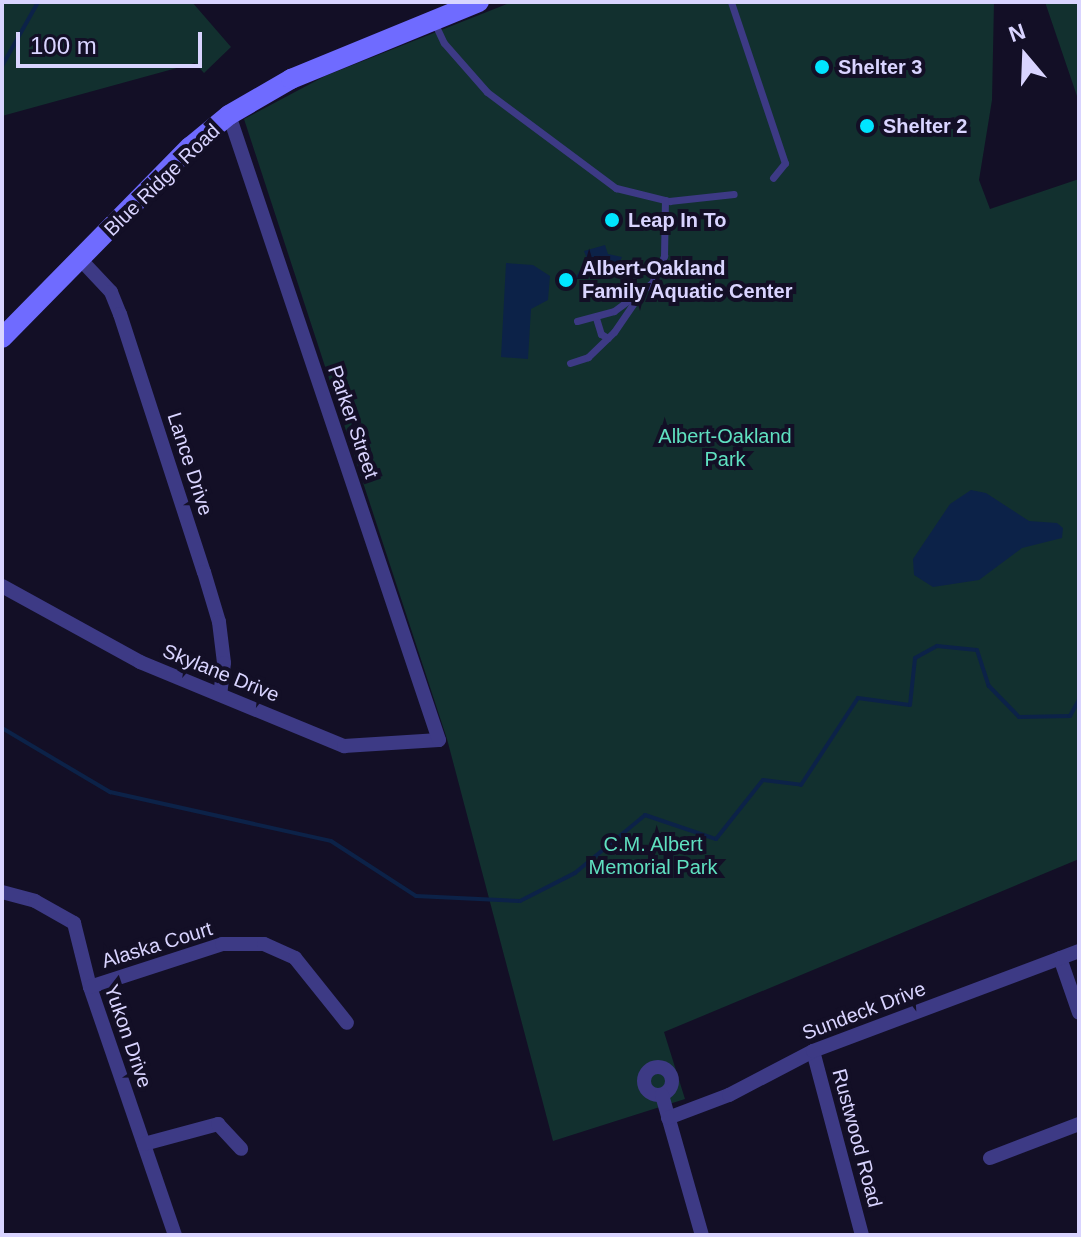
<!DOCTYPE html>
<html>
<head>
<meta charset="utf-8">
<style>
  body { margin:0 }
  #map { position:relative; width:1081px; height:1237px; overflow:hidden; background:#130f26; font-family:Helvetica,sans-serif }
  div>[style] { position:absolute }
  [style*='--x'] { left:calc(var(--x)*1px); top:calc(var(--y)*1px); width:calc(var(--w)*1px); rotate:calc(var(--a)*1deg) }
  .green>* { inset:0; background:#12302f }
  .water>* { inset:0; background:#0c2248 }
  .stream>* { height:4px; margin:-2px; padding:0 2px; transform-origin:2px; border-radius:2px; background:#0c2248 }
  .lane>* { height:7px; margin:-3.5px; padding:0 3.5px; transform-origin:3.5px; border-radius:3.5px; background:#3d3a85 }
  .street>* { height:14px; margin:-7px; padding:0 7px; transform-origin:7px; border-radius:7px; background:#3d3a85 }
  .street>.ring { margin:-7px; padding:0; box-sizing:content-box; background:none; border:14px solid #3d3a85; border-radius:50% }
  .secondary>* { height:20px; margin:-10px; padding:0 10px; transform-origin:10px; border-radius:10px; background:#6f6bff }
  .dots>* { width:22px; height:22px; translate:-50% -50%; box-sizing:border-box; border:4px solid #130f26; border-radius:50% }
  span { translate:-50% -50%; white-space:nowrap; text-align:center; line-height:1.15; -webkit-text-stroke:8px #130f26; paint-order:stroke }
  .poi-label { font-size:20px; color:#d9d4ff; font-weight:700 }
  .left { translate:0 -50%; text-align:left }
  .street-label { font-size:20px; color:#d9d4ff }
  .park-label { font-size:20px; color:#5fe0c0 }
  .frame { position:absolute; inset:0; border:4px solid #d9d4ff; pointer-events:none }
  .north { position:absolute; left:985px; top:16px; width:80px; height:80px; -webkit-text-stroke:6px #130f26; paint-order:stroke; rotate:341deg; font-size:22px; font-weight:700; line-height:32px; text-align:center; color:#d9d4ff }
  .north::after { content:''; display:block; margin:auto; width:28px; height:36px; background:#d9d4ff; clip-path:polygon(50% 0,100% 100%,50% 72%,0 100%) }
  .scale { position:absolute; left:16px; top:32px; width:186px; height:36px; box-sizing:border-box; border:4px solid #d9d4ff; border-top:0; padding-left:10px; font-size:24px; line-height:28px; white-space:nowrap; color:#d9d4ff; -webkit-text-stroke:6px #130f26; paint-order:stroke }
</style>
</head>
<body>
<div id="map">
  <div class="green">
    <i style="clip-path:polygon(2px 2px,192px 2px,231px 47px,204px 73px,195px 63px,2px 116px)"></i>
    <i style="clip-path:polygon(512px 2px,994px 2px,992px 100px,979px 180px,990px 209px,1079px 179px,1079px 859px,664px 1032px,685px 1099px,553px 1141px,447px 739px,244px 119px,325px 76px)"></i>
    <i style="clip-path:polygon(1045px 2px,1079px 2px,1079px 102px,1078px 99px)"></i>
  </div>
  <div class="water">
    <i style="clip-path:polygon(605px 245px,608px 254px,622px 257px,613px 276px,576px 277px,587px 259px,584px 251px)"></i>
    <i style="clip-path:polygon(506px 263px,533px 265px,550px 276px,548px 300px,531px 309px,528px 359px,501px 357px)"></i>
    <i style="clip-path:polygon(971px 490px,986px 493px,1029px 521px,1057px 523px,1063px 528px,1062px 538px,1022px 548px,979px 580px,933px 587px,914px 575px,913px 559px,950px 504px)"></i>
  </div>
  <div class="stream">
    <i style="--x:2;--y:66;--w:73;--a:-60.6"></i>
    <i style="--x:2;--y:728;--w:126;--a:30.7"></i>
    <i style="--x:110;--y:792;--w:226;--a:12.5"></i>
    <i style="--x:331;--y:841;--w:101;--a:32.9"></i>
    <i style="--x:416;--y:896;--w:104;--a:2.8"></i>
    <i style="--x:520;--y:901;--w:62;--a:-27"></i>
    <i style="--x:575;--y:873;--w:91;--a:-39.6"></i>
    <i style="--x:645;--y:815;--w:75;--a:18.7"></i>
    <i style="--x:716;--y:839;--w:75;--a:-51.5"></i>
    <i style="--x:763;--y:780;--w:38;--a:7"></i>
    <i style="--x:801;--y:785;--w:104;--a:-56.8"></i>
    <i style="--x:858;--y:698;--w:52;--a:7.7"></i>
    <i style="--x:910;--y:705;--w:47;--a:-83.9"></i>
    <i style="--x:915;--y:658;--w:25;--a:-29"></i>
    <i style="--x:937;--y:646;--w:40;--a:5.7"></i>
    <i style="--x:977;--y:650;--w:38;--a:72"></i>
    <i style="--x:989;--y:686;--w:43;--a:45.9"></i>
    <i style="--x:1019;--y:717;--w:51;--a:-1.1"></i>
    <i style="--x:1070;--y:716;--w:18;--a:-61"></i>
  </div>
  <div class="lane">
    <i style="--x:731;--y:2;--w:170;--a:71.5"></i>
    <i style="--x:785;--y:163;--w:19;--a:129"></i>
    <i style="--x:434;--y:22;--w:23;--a:65"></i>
    <i style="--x:444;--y:43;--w:65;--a:48.7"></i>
    <i style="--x:487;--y:92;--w:161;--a:36.7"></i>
    <i style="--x:616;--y:188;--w:55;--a:13.8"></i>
    <i style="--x:669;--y:201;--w:65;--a:-6.1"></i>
    <i style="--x:596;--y:318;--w:17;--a:73"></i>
    <i style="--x:601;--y:334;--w:8;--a:30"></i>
    <i style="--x:577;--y:321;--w:38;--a:-15"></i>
    <i style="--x:614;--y:311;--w:47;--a:-36.4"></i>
    <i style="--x:652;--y:283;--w:30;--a:-66"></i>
    <i style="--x:664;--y:256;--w:56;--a:-89"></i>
    <i style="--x:570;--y:363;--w:19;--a:-18"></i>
    <i style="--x:588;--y:357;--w:36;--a:-44"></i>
    <i style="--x:614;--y:332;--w:42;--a:-55.6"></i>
  </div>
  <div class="street">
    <i style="--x:81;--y:260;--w:44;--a:46.8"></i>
    <i style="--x:111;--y:292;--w:24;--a:68"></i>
    <i style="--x:120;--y:314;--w:271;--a:72"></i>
    <i style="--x:204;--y:572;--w:52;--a:73.3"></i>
    <i style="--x:219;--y:622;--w:41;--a:83"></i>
    <i style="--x:224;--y:663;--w:31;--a:97"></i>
    <i style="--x:2;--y:586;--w:158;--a:28.8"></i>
    <i style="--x:140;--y:662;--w:221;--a:22.4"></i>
    <i style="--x:344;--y:746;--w:95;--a:-3.6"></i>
    <i style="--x:439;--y:740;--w:659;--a:-108.57"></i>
    <i style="--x:2;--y:892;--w:34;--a:15"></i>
    <i style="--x:35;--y:901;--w:45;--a:29.4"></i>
    <i style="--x:74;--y:923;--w:66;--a:76"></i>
    <i style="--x:90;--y:987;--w:262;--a:71.1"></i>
    <i style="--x:1060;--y:958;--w:58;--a:70.9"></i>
    <i style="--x:90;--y:987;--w:139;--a:-18"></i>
    <i style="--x:222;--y:944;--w:42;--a:0"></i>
    <i style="--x:264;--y:944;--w:34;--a:24"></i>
    <i style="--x:295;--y:958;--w:83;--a:51.3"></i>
    <i style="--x:813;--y:1051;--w:190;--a:75.1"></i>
    <i class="ring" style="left:644px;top:1067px;width:14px;height:14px"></i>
    <i style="--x:662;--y:1095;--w:146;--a:74.1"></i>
    <i style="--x:668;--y:1118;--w:65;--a:-20.7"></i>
    <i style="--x:729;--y:1095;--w:95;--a:-27.6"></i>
    <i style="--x:813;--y:1051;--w:284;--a:-20.6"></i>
    <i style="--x:144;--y:1144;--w:77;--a:-15.1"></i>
    <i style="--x:218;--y:1124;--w:34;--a:47"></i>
    <i style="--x:990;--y:1158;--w:95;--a:-20.9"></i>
  </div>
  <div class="secondary">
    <i style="--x:2;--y:338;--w:268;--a:-45.5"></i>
    <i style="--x:190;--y:147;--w:50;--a:-39.4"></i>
    <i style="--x:229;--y:115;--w:72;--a:-30.1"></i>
    <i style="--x:291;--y:79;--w:203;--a:-22.3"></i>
  </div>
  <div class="dots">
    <i style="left:822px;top:67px;background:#00e5ff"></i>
    <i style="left:867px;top:126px;background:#00e5ff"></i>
    <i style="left:612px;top:220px;background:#00e5ff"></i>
    <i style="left:566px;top:280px;background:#00e5ff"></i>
  </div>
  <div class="poi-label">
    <span class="left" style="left:838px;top:67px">Shelter 3</span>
    <span class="left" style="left:883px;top:126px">Shelter 2</span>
    <span class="left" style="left:628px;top:220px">Leap In To</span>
    <span class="left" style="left:582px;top:280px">Albert-Oakland<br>Family Aquatic Center</span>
  </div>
  <div class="street-label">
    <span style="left:162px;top:180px;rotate:-44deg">Blue Ridge Road</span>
    <span style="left:353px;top:422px;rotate:71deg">Parker Street</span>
    <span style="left:190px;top:464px;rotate:72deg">Lance Drive</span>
    <span style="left:221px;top:673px;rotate:22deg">Skylane Drive</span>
    <span style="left:157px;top:945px;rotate:-17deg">Alaska Court</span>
    <span style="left:864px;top:1011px;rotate:-21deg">Sundeck Drive</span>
    <span style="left:128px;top:1036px;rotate:71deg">Yukon Drive</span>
    <span style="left:857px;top:1138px;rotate:75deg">Rustwood Road</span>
  </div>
  <div class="park-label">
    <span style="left:725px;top:448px">Albert-Oakland<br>Park</span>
    <span style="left:653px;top:856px">C.M. Albert<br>Memorial Park</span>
  </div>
  <div class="frame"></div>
  <div class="north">N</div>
  <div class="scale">100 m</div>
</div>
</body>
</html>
